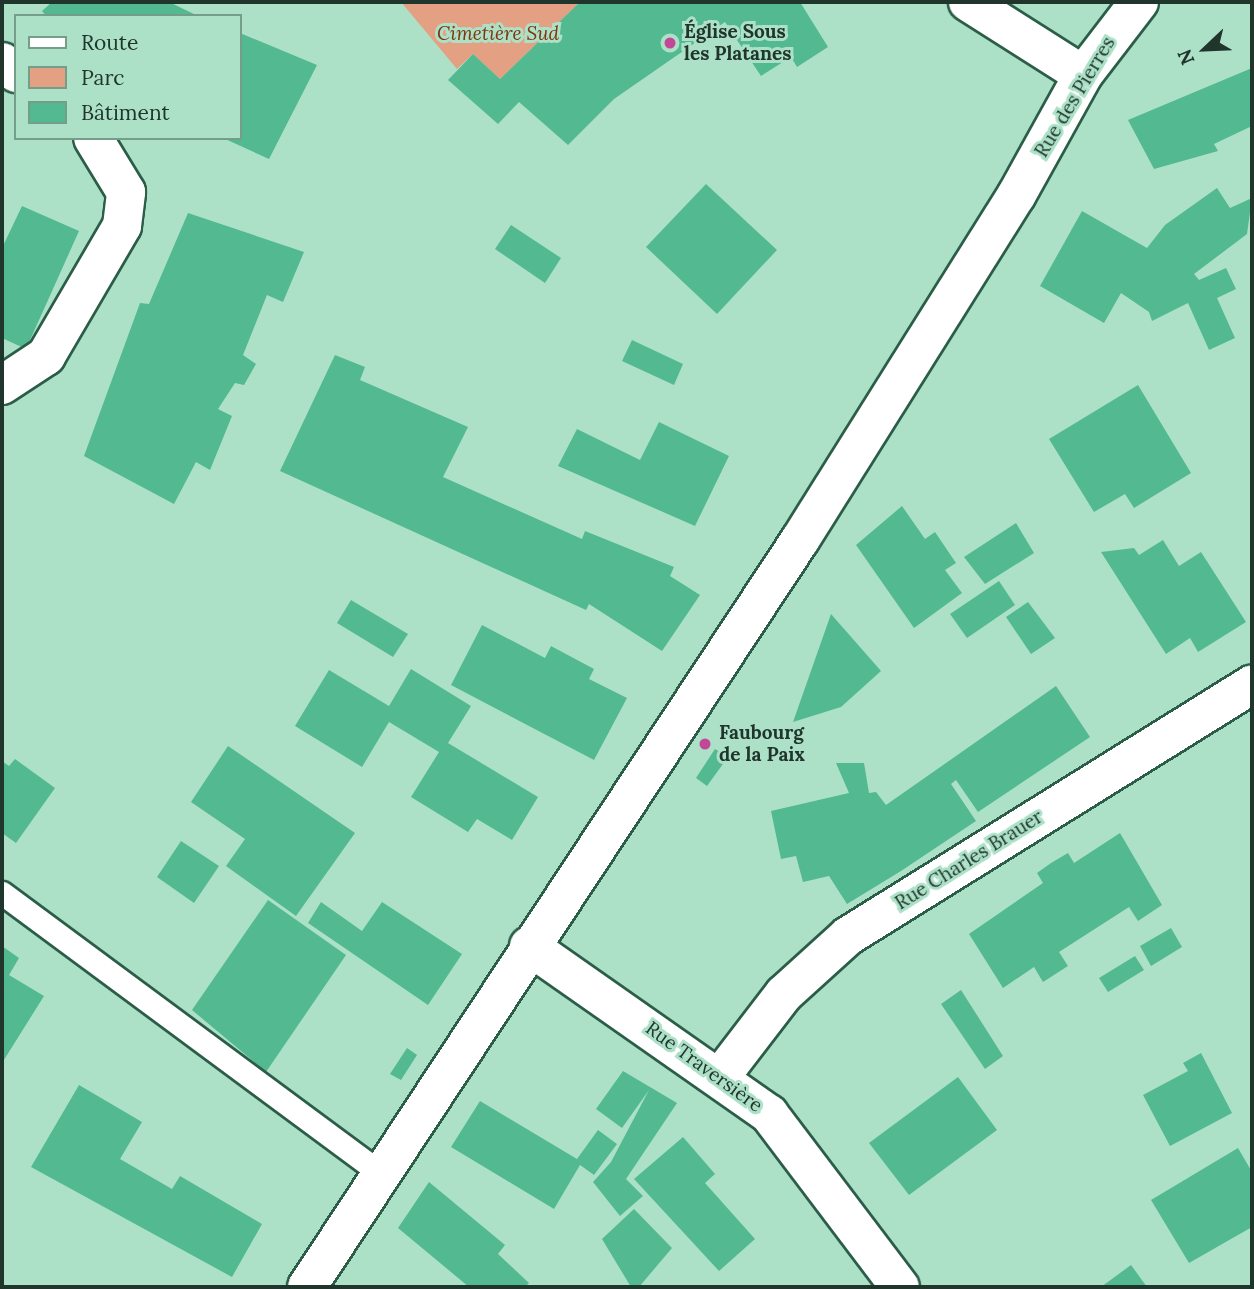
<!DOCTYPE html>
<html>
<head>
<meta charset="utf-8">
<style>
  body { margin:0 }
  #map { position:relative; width:1254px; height:1289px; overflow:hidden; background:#ace1c8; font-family:Lora,serif }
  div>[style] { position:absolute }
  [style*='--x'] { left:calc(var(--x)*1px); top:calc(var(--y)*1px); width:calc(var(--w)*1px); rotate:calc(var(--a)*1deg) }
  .green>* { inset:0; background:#e4a082 }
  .building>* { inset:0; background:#53b990 }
  .roads { filter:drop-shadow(2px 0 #2b5d48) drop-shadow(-2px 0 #2b5d48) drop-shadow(0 2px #2b5d48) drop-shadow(0 -2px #2b5d48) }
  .service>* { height:23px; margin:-11.5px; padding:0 11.5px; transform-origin:11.5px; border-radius:11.5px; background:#fff }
  .minor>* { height:38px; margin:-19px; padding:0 19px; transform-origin:19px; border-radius:19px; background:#fff }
  .dots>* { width:19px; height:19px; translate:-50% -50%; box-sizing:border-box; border:4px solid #ace1c8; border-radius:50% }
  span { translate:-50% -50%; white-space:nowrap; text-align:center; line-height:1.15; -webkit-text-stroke:6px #ace1c8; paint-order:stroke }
  .poi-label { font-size:19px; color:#20362c; font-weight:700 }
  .left { translate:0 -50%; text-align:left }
  .park-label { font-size:19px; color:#80350c; font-style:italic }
  .street-label { font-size:19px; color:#20362c }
  .frame { position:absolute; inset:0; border:4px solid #20362c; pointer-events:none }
  .legend { position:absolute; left:14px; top:14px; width:228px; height:126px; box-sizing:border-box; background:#ace1c8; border:2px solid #749d8a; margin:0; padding:9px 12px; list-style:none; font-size:21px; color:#20362c }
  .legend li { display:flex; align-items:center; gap:14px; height:35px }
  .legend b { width:35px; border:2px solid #749d8a }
  .north { position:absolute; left:1170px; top:14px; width:70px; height:70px; -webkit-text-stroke:5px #ace1c8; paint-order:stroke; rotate:247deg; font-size:19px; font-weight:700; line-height:28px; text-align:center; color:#20362c }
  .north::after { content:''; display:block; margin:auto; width:24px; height:32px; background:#20362c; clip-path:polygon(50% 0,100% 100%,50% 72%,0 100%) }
</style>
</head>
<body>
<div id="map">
  <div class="green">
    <i style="clip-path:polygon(401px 2px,580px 2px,500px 79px,473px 54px,457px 69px)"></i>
  </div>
  <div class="building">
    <i style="clip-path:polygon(52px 2px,169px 2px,198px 16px,46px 16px,42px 11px)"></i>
    <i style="clip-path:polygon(580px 2px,800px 2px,828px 47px,797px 67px,791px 57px,761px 76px,725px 22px,614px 99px,568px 145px,519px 102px,498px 124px,448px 80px,473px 54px,500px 79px)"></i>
    <i style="clip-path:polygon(240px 33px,317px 65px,269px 159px,223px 138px,240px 138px)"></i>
    <i style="clip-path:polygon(1252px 68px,1252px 126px,1214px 144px,1218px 151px,1154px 169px,1128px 120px)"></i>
    <i style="clip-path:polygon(706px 184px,777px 250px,717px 314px,646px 247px)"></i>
    <i style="clip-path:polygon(1217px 188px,1230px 208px,1252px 198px,1247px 234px,1194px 274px,1199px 280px,1226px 268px,1236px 289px,1217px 298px,1235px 338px,1209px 350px,1188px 303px,1152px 321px,1149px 312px,1121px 293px,1104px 323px,1040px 286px,1082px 211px,1147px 248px,1165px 225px)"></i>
    <i style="clip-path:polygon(22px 206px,79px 231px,26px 349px,2px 338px,2px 248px)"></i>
    <i style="clip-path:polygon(188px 213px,304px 252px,283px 302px,267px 295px,243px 355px,256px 364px,244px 385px,235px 383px,218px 409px,232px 416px,210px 470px,196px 462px,174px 504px,84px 456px,140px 303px,149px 304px)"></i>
    <i style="clip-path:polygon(511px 225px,561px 258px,545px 283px,495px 249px)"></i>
    <i style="clip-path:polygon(632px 340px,683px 364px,674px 385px,622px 361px)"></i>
    <i style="clip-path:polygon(335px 355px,365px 367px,360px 380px,468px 427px,443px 477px,582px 539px,585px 531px,674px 567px,670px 576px,700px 595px,662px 651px,589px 604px,586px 610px,280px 471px)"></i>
    <i style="clip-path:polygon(1138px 385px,1191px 473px,1134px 508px,1125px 494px,1094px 512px,1049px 439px)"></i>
    <i style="clip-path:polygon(659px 422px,729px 456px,695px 526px,558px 466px,577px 429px,640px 460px)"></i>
    <i style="clip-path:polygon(902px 506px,925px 539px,935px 532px,956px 563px,945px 570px,962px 593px,914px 628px,856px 545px)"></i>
    <i style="clip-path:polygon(1016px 523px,1034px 553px,985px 584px,964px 557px)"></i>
    <i style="clip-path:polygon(1163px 540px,1179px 566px,1201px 552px,1246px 622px,1198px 652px,1190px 638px,1166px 654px,1101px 552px,1134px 548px,1139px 555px)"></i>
    <i style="clip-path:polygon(999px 581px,1015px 605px,967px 638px,950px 614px)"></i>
    <i style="clip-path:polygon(351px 600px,408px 634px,393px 657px,337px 623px)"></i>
    <i style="clip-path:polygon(1028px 602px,1055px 638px,1031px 654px,1006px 617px)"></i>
    <i style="clip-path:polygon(831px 614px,881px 671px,841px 707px,793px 722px)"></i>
    <i style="clip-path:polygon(482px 625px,545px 658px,551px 646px,594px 669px,589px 679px,627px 698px,594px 760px,451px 685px)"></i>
    <i style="clip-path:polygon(411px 669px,471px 706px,448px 743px,538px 797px,512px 840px,477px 819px,468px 832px,411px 797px,439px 752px,389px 722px,362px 767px,295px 726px,329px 670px,389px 706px)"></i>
    <i style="clip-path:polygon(1056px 686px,1090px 737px,978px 812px,956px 780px,951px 784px,976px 821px,901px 871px,847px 904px,829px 876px,803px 882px,796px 856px,781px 859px,771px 811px,849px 793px,836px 763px,864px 763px,869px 793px,876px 792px,886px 805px)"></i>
    <i style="clip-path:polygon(228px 746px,355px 833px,296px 916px,226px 866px,245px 839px,191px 802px)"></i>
    <i style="clip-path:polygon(715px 749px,728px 757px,707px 786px,696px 778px)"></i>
    <i style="clip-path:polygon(15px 759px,55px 788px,16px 843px,2px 833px,2px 761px,9px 766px)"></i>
    <i style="clip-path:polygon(1120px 833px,1162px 905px,1138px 921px,1129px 907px,1059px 952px,1068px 966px,1043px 982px,1034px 967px,1003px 988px,969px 934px,1043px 883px,1037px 873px,1051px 863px,1068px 853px,1074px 863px)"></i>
    <i style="clip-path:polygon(181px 841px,219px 866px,194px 903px,157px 877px)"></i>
    <i style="clip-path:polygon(268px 900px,346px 955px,266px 1072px,192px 1010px)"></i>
    <i style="clip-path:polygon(321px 902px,362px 931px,382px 902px,462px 954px,428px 1005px,308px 923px)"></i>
    <i style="clip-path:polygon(1171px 928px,1182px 947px,1151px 966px,1140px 946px)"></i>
    <i style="clip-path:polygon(2px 946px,19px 958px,9px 975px,44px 996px,2px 1063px)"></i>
    <i style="clip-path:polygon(1135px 956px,1144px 970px,1108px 992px,1099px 978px)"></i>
    <i style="clip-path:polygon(961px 990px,1003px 1056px,985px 1069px,941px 1004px)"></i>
    <i style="clip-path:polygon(407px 1048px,417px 1055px,401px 1080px,390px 1074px)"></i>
    <i style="clip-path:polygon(1201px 1053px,1232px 1113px,1170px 1146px,1143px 1095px,1188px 1071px,1183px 1063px)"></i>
    <i style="clip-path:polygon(623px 1071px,677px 1103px,626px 1179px,643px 1196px,620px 1216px,593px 1182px,611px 1162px,649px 1090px,622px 1128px,596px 1109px)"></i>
    <i style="clip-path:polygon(958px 1077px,997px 1130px,909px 1195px,869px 1143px)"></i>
    <i style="clip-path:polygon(79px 1085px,142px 1122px,120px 1159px,172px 1189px,180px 1176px,262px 1224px,232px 1277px,31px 1167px)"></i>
    <i style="clip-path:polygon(480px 1101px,577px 1159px,598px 1130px,617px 1144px,594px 1175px,580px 1165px,554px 1209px,451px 1147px)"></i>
    <i style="clip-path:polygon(683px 1137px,715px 1174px,705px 1183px,755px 1239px,719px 1271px,634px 1179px)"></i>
    <i style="clip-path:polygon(1238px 1148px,1252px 1172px,1252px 1227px,1189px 1263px,1151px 1200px)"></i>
    <i style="clip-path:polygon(429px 1182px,505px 1245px,498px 1254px,529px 1283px,525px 1287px,469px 1287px,398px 1228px)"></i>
    <i style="clip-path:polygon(634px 1209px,672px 1248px,639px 1287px,631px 1287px,602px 1239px)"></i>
    <i style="clip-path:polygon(1131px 1265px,1147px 1287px,1101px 1287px)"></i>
  </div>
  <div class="roads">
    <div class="service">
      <i style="--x:2;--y:893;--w:468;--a:36.5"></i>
    </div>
    <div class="minor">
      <i style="--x:968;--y:2;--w:136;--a:32.4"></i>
      <i style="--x:2;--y:62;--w:18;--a:38"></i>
      <i style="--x:2;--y:385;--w:53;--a:-33.4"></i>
      <i style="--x:46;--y:356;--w:151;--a:-59.7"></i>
      <i style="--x:122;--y:226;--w:34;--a:-83"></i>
      <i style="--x:126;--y:192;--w:63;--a:-121.4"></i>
      <i style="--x:529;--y:946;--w:293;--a:35"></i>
      <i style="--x:769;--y:1114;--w:217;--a:52.9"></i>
      <i style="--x:721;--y:1076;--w:103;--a:-52.5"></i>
      <i style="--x:784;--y:994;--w:86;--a:-42.2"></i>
      <i style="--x:848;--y:936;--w:476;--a:-31.9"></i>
      <i style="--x:307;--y:1287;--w:895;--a:-56.58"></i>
      <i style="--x:800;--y:540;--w:406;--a:-57.9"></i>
      <i style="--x:1016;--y:196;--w:138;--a:-61"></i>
      <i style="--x:1083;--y:75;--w:92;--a:-52.5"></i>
    </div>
  </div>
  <div class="dots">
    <i style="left:670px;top:43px;background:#c34797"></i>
    <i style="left:705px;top:744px;background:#c34797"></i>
  </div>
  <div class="poi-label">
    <span class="left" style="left:684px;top:43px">Église Sous<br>les Platanes</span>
    <span class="left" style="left:719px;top:744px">Faubourg<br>de la Paix</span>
  </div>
  <div class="park-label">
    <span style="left:498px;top:34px">Cimetière Sud</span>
  </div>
  <div class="street-label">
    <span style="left:1075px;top:97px;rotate:-59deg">Rue des Pierres</span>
    <span style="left:969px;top:860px;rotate:-32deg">Rue Charles Brauer</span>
    <span style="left:704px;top:1067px;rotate:36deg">Rue Traversière</span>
  </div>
  <div class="frame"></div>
  <ul class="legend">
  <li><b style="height:9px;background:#fff"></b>Route</li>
  <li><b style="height:19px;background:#e4a082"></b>Parc</li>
  <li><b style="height:19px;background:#53b990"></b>Bâtiment</li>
  </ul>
  <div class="north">N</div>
</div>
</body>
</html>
